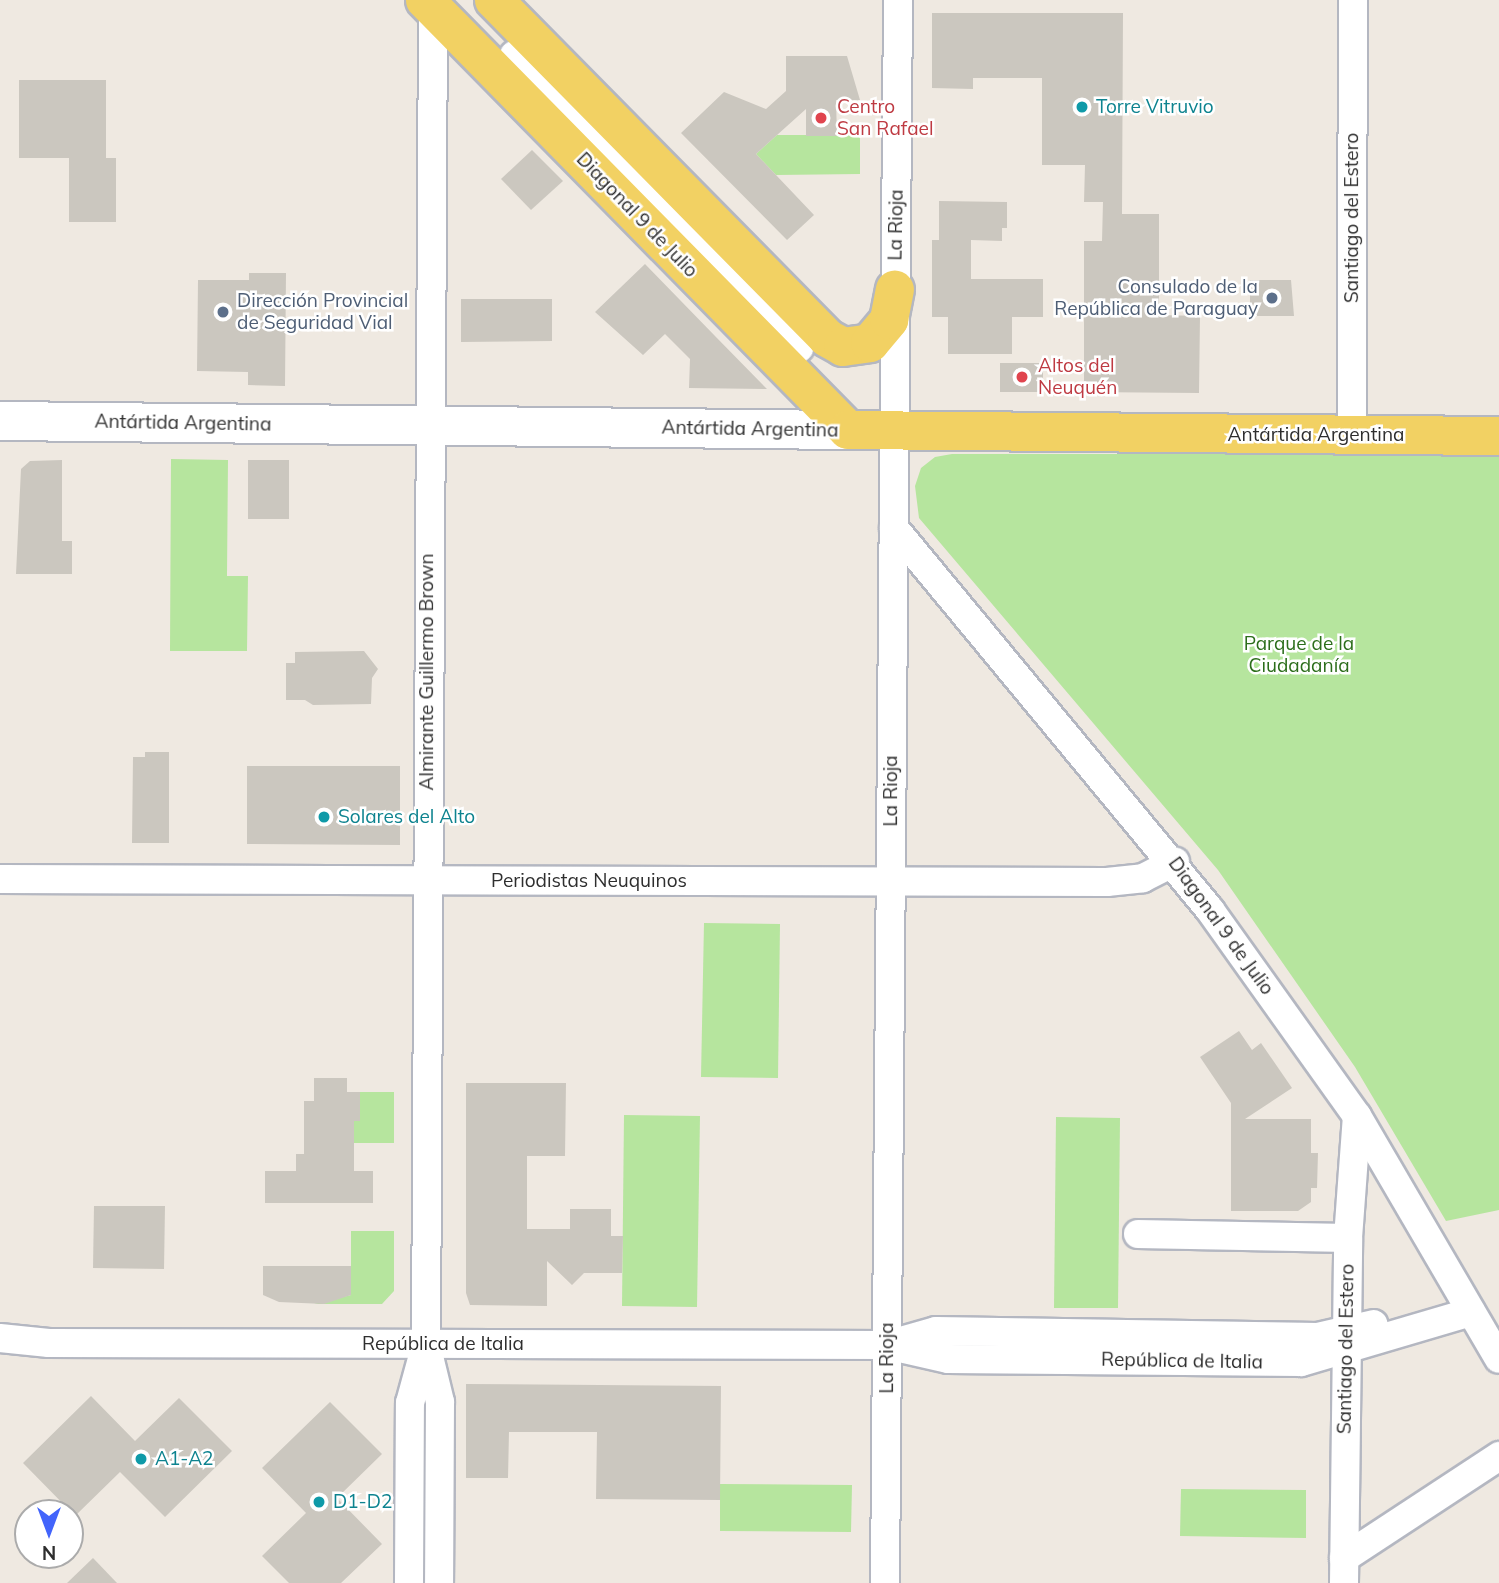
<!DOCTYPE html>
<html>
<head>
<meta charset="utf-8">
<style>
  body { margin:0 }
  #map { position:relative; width:1499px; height:1583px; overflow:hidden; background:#efe9e1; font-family:Mulish,sans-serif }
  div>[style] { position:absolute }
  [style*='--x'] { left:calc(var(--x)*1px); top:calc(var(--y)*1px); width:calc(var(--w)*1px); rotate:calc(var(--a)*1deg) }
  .green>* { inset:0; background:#b6e59e }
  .building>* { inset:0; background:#cbc7bf }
  .roads { filter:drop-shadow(2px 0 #b4b7c1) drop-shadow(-2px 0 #b4b7c1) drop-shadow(0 2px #b4b7c1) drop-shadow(0 -2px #b4b7c1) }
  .street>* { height:28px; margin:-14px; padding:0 14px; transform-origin:14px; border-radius:14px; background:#fff }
  .secondary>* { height:38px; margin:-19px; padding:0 19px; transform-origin:19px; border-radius:19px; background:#fff }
  .primary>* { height:38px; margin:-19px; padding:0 19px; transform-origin:19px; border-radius:19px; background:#f2d163 }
  .dots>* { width:19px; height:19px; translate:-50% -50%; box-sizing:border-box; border:4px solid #fff; border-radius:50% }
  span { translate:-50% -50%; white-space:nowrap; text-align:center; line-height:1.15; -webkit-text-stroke:5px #fff; paint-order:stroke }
  .health-label { font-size:19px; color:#be3a42 }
  .left { translate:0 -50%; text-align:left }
  .culture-label { font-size:19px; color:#0d838f }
  .street-label { font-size:19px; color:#2e2e2e }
  .service-label { font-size:19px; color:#4e5e75 }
  .right { translate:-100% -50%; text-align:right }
  .park-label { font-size:19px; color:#2c6e1b }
  .north { position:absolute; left:14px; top:1499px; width:70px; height:70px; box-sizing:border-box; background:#fff; border:2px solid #ababab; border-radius:50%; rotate:180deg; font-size:19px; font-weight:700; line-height:28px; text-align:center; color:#2e2e2e }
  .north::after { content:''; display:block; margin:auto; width:24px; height:32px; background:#4264fb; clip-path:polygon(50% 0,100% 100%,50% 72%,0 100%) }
</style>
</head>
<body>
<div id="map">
  <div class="green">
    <i style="clip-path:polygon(777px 135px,860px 135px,860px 174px,776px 175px,756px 154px)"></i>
    <i style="clip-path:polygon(952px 454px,1499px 454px,1499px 1210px,1446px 1221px,1355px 1067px,1218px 870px,919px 518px,915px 486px,921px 468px,935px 457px)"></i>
    <i style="clip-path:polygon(171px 459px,228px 460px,227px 576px,248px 576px,247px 651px,170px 651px)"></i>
    <i style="clip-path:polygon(704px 923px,780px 924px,778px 1078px,701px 1077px)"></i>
    <i style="clip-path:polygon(360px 1092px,394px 1092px,394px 1143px,344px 1143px,354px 1121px,360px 1120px)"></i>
    <i style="clip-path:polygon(624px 1115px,700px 1116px,697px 1307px,622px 1306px)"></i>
    <i style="clip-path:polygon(1056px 1117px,1120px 1118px,1118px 1308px,1054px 1308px)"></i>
    <i style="clip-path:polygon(351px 1231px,394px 1231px,394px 1291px,382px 1304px,314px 1304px,351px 1295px)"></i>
    <i style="clip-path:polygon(720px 1484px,852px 1485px,851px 1532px,720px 1531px)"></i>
    <i style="clip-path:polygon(1181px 1489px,1306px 1490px,1306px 1538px,1180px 1536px)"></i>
  </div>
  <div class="building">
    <i style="clip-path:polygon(932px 13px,1123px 13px,1122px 214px,1159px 214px,1159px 315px,1200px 316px,1199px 393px,1084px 392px,1084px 241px,1102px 241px,1103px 202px,1084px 202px,1085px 165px,1042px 165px,1042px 78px,973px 78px,973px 89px,932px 88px)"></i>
    <i style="clip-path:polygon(786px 56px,847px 56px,860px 100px,836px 100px,837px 136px,806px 136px,806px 109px,756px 154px,814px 215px,787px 240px,681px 133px,724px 92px,766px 109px,786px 91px)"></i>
    <i style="clip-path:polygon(19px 80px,106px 80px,106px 158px,116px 158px,116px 222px,69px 222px,69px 158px,19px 158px)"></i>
    <i style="clip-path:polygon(532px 150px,563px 181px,531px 210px,501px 179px)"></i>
    <i style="clip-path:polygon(939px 201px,1007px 202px,1007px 228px,1002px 228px,1002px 241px,971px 240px,971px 279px,1043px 279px,1043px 317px,1012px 317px,1012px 354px,948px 354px,948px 317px,932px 317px,932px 240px,939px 240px)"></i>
    <i style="clip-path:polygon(645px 264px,715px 336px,767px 389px,689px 388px,690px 359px,665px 334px,643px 355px,595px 312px)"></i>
    <i style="clip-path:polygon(249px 273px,286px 273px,285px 386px,248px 385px,248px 372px,197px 371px,198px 280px,249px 280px)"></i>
    <i style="clip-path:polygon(1250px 280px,1291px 280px,1294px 316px,1250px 316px)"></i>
    <i style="clip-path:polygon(461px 299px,552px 299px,552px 341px,461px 342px)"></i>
    <i style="clip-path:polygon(1000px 363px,1043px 363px,1043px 392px,1000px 392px)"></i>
    <i style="clip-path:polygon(62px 460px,62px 541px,72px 541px,72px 574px,16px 574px,21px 469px,30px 461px)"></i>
    <i style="clip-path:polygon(248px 460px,289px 460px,289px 519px,248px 519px)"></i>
    <i style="clip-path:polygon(364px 651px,378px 669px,372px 678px,371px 704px,313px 705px,305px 700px,286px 700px,286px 663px,295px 663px,295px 652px)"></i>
    <i style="clip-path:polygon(145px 752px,169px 752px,169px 843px,132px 843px,133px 757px,145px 757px)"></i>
    <i style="clip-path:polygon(247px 766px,400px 766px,400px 845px,247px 844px)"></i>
    <i style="clip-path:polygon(1239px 1031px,1252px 1050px,1261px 1043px,1292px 1088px,1245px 1119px,1311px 1119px,1311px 1153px,1318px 1153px,1317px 1188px,1311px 1188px,1311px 1202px,1298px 1211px,1231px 1211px,1231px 1103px,1200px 1057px)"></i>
    <i style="clip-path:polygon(314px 1078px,347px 1078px,347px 1092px,360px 1092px,360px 1121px,354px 1121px,354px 1171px,373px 1171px,373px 1203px,265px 1203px,265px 1171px,296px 1171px,296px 1154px,304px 1154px,304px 1101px,314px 1101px)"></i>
    <i style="clip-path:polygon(466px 1083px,566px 1083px,565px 1156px,527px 1156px,527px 1229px,570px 1229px,570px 1209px,611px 1209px,611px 1236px,623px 1236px,622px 1273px,584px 1273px,572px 1285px,547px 1261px,547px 1306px,470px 1305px,466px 1293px)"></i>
    <i style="clip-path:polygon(94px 1206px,165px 1206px,164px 1269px,93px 1268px)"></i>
    <i style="clip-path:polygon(263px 1266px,351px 1266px,351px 1295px,324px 1304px,279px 1302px,263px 1295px)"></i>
    <i style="clip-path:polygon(466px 1384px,721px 1386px,720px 1500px,596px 1499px,597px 1432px,509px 1432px,508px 1478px,466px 1478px)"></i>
    <i style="clip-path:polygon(91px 1396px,135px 1441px,179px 1398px,232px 1451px,165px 1517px,120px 1472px,75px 1516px,23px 1463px)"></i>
    <i style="clip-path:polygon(330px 1402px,382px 1454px,337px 1498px,382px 1544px,341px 1583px,289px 1583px,262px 1556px,306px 1513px,262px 1468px)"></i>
    <i style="clip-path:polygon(93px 1558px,117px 1583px,67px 1583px)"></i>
  </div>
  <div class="roads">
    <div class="street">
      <i style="--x:514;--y:55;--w:409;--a:45.8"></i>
      <i style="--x:1352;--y:436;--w:436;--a:-89.9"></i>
      <i style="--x:894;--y:528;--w:496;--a:50.4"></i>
      <i style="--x:1210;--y:910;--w:253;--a:54.5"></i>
      <i style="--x:1357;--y:1116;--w:281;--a:59.7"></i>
      <i style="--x:0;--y:879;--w:1107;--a:0.16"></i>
      <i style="--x:1107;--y:882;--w:36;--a:-6"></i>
      <i style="--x:1143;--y:878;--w:36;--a:-27"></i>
      <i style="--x:1138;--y:1234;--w:210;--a:1.1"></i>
      <i style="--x:0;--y:1338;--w:49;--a:5.8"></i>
      <i style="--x:49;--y:1343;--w:838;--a:0.14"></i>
      <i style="--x:887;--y:1345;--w:63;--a:12.9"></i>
      <i style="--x:948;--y:1359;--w:353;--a:0.5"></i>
      <i style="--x:1301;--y:1362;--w:177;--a:-16.4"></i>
      <i style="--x:426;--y:1344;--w:60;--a:76.4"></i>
      <i style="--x:440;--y:1402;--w:181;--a:90.3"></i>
      <i style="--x:887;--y:1345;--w:51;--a:-15.9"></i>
      <i style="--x:936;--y:1331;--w:382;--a:0.9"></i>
      <i style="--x:1318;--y:1337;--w:57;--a:-13.1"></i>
      <i style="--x:1344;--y:1558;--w:186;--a:-33.3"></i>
      <i style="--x:409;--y:1583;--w:180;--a:-89.7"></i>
      <i style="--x:410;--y:1403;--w:61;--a:-74.8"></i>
      <i style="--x:426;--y:1344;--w:1344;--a:-89.7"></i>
      <i style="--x:885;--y:1583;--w:1583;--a:-89.53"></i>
      <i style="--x:1344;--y:1583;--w:345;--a:-89.3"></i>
      <i style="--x:1348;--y:1238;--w:122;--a:-85.8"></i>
    </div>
    <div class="secondary">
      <i style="--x:0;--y:421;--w:848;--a:0.61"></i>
    </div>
    <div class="primary">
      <i style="--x:425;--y:0;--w:603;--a:45.47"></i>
      <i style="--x:848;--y:430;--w:651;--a:0.53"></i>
      <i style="--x:494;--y:0;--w:474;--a:45.4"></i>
      <i style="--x:827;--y:338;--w:18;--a:29"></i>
      <i style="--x:843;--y:347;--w:27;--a:-8"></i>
      <i style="--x:870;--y:343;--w:30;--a:-50"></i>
      <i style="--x:889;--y:320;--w:31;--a:-79"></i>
    </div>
  </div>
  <div class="dots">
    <i style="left:1082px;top:107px;background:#0f9aa8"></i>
    <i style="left:821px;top:118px;background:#e0444e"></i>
    <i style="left:1272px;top:298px;background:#5c6f8a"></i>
    <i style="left:223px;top:312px;background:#5c6f8a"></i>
    <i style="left:1022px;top:377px;background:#e0444e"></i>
    <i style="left:324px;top:817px;background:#0f9aa8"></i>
    <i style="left:141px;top:1459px;background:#0f9aa8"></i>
    <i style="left:319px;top:1502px;background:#0f9aa8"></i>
  </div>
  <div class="health-label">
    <span class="left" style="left:837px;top:118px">Centro<br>San Rafael</span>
    <span class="left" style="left:1038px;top:377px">Altos del<br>Neuquén</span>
  </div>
  <div class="culture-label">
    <span class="left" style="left:1096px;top:107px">Torre Vitruvio</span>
    <span class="left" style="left:338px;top:817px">Solares del Alto</span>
    <span class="left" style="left:155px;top:1459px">A1-A2</span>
    <span class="left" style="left:333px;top:1502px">D1-D2</span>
  </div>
  <div class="street-label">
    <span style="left:637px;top:215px;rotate:46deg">Diagonal 9 de Julio</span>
    <span style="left:1352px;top:218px;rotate:-90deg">Santiago del Estero</span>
    <span style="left:896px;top:225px;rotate:-89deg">La Rioja</span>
    <span style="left:183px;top:423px;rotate:1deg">Antártida Argentina</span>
    <span style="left:750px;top:429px;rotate:1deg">Antártida Argentina</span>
    <span style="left:1316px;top:435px">Antártida Argentina</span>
    <span style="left:427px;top:672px;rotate:-90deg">Almirante Guillermo Brown</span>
    <span style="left:891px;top:791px;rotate:-90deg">La Rioja</span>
    <span style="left:589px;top:881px">Periodistas Neuquinos</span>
    <span style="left:1221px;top:926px;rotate:54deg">Diagonal 9 de Julio</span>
    <span style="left:443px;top:1344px">República de Italia</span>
    <span style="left:1346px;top:1349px;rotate:-89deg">Santiago del Estero</span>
    <span style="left:887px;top:1358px;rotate:-90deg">La Rioja</span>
    <span style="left:1182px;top:1361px;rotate:1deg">República de Italia</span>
  </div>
  <div class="service-label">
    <span class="right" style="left:1258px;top:298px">Consulado de la<br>República de Paraguay</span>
    <span class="left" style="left:237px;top:312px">Dirección Provincial<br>de Seguridad Vial</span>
  </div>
  <div class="park-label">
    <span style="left:1299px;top:655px">Parque de la<br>Ciudadanía</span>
  </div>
  <div class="north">N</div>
</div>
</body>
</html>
